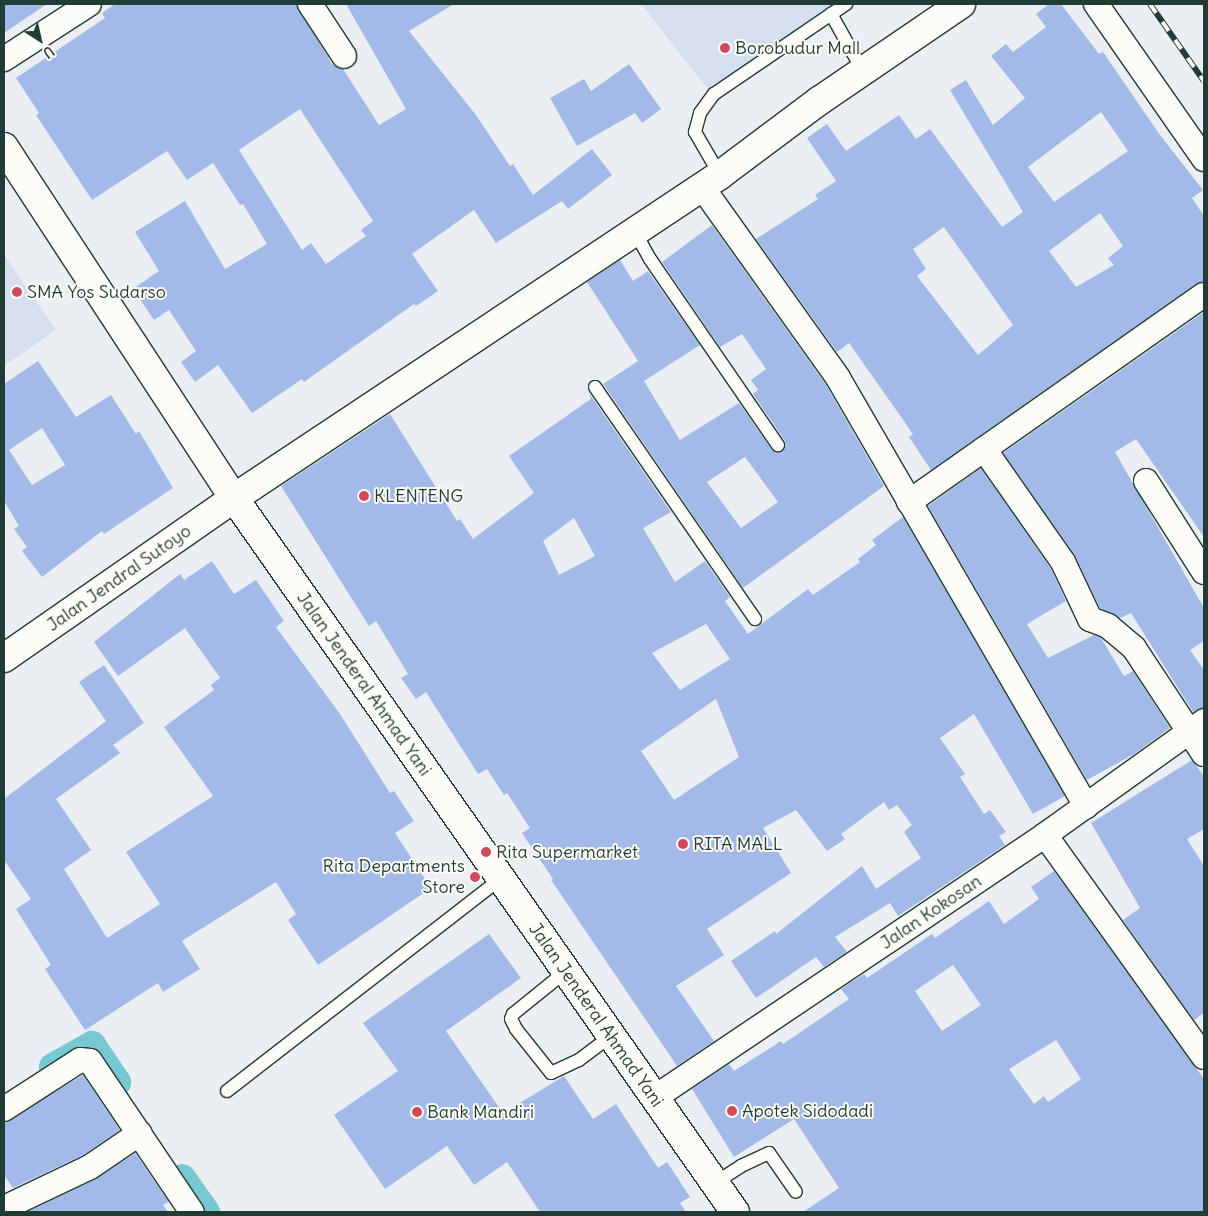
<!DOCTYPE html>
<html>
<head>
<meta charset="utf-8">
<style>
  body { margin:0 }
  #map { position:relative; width:1208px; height:1216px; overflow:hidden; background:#ebeff4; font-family:Delius,sans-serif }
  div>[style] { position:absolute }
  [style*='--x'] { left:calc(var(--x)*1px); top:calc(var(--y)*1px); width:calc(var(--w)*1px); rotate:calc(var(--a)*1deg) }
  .built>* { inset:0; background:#d5dff0 }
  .canal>* { height:28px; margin:-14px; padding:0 14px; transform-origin:14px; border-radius:14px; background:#77c8d1 }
  .building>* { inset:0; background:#a3bae8 }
  .roads { filter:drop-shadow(1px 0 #1f3d34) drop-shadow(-1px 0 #1f3d34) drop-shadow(0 1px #1f3d34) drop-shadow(0 -1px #1f3d34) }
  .service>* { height:12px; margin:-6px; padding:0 6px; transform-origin:6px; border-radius:6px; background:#fdfcf7 }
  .minor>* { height:24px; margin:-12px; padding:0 12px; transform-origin:12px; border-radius:12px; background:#fdfcf7 }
  .tertiary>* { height:28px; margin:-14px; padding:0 14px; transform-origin:14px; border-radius:14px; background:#fdfcf7 }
  .secondary>* { height:28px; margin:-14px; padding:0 14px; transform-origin:14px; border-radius:14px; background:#fdfcf7 }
  .rail>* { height:5.5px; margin-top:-2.75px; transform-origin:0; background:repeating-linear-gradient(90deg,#fdfcf7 0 11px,#1f3d34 0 22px); box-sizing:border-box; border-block:1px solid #1f3d34 }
  .dots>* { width:14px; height:14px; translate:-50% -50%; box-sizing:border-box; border:2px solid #fdfcf7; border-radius:50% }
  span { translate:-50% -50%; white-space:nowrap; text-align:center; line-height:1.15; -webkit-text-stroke:4px #fdfcf7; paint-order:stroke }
  .poi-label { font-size:18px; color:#1f3d34 }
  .left { translate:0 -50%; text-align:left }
  .right { translate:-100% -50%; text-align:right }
  .street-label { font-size:18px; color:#1f3d34 }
  .frame { position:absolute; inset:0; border:5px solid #1f3d34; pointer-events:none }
  .north { position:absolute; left:15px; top:15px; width:50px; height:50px; -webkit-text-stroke:4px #fdfcf7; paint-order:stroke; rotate:145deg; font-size:14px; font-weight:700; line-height:20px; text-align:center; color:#1f3d34 }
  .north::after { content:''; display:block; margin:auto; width:18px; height:22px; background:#1f3d34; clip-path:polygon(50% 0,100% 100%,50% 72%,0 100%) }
</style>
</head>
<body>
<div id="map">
  <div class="built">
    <i style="clip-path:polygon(641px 4px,839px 4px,710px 92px)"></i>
    <i style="clip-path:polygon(4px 255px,56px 330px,4px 366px)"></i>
  </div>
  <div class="canal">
    <i style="--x:53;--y:1067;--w:45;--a:-29.4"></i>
    <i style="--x:92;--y:1045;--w:45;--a:56"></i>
    <i style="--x:182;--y:1178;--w:42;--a:54.8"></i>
  </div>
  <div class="building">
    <i style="clip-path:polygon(4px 4px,47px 4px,4px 33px)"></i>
    <i style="clip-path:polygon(evenodd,115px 4px,296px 4px,332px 64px,343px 69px,379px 125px,406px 109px,346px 4px,454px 4px,409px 31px,476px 115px,510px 166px,513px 164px,533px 195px,592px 149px,612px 175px,568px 209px,562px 201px,496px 243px,474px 210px,412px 254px,438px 291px,416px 306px,414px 304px,304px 382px,302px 379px,252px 413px,218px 365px,195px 382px,181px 362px,196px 351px,169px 310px,154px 320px,133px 289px,159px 271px,135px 232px,185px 201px,225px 269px,267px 244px,243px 204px,240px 205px,213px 163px,187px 180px,167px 151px,92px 200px,36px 115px,39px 113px,16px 78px,105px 18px,102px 13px,115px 4px,300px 109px,373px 221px,361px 230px,366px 236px,326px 264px,311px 243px,302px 250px,239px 150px,300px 109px)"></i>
    <i style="clip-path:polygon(evenodd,1049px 4px,1061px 4px,1099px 54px,1103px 52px,1160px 135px,1203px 190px,1192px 198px,1204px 216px,1204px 282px,1196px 284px,931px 470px,909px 437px,913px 434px,849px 343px,837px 352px,756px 239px,818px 199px,815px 195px,836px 181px,807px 138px,827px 124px,846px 151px,899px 115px,916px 139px,930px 129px,1002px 227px,1023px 212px,950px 90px,966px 80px,993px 125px,1025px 98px,991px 56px,1006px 44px,1013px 52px,1046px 27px,1036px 14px,1049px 4px,1101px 112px,1128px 151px,1054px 202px,1028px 167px,1101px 112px,1049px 4px,1100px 213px,1123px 246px,1108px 258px,1114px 265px,1076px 287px,1049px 251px,1100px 213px,1049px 4px,944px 227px,1013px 325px,978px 355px,917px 276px,926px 269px,913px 249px,944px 227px)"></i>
    <i style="clip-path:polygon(629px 64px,661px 109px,642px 123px,635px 113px,577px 146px,550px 98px,584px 79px,591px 91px)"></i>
    <i style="clip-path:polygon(evenodd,712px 225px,826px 385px,884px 486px,743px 588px,603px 384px,638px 361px,587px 282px,620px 260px,633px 281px,648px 271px,700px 345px,644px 381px,680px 440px,739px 403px,772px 450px,782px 452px,785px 441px,753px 394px,758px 390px,751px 380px,766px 369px,742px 334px,720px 347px,662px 262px,712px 225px,745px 457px,778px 502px,741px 528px,707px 482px,745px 457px)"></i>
    <i style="clip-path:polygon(1204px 312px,1204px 537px,1136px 439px,1115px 452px,1204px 608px,1204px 641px,1190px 650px,1204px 670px,1204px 708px,1193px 712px,1131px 613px,1120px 618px,1100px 608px,1074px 554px,1003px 453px)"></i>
    <i style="clip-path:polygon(evenodd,38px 361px,76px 417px,111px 395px,136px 434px,139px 431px,173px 488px,104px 534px,102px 531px,42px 577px,22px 551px,27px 547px,14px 529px,19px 526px,4px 501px,4px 384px,38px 361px,42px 428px,65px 465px,32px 485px,9px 450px,42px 428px)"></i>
    <i style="clip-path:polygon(evenodd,589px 393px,671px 512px,643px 528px,675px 582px,705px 561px,730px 597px,725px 601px,748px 634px,808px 589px,813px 595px,860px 562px,858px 559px,876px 545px,872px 540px,903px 517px,1065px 796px,1033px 814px,974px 714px,940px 738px,965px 774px,960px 777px,984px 814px,990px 810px,1006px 832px,999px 836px,1005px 845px,898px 916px,890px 903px,835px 937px,847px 952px,824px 967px,816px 957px,756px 998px,731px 961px,775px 931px,776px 934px,862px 866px,876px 889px,921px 858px,904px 832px,912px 825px,897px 805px,889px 810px,884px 802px,841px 834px,845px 839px,827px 851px,796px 810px,763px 828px,791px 873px,707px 929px,724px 955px,676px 986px,714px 1041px,677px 1066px,551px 880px,553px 879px,522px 833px,530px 828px,507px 793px,504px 795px,487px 769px,478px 774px,426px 692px,416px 699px,401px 678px,408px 674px,376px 621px,369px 626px,281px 486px,390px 414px,457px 521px,460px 519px,473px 539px,534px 493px,509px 456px,591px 399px,589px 393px,574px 518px,595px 556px,559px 575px,543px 541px,574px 518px,589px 393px,706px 624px,730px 659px,680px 690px,652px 653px,706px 624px,589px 393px,716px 699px,739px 757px,674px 800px,641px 751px,716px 699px)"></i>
    <i style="clip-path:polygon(981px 468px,1051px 569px,1066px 601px,1027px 624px,1048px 658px,1094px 635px,1101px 638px,1124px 676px,1133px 671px,1170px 728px,1134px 754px,1087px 780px,928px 506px)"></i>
    <i style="clip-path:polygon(212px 561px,234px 594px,256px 580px,284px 621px,276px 627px,340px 714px,390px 793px,394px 791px,414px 821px,395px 833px,431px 888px,318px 965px,288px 920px,296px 914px,276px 882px,182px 941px,200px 969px,163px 992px,158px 983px,85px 1030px,45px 969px,51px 965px,16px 909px,31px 899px,4px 860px,4px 799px,106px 721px,79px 682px,104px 665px,144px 723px,113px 745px,120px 753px,56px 799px,91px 850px,64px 869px,107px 938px,160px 904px,126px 852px,213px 796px,164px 727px,214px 690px,211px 685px,220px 678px,185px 628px,118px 676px,94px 642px,180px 574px,184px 580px)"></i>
    <i style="clip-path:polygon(1192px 760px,1204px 776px,1204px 829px,1187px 839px,1204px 866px,1204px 1013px,1194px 1020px,1123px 920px,1140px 908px,1091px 823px)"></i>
    <i style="clip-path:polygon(evenodd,1054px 871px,1204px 1079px,1204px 1212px,803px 1212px,839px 1188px,794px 1119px,734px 1157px,692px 1089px,729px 1064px,734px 1071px,781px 1041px,783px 1044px,849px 999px,841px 989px,864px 974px,867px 978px,932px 934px,935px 938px,989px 901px,1004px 924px,1039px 899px,1031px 887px,1054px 871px,953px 965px,981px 1005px,942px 1031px,915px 991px,953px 965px,1054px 871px,1056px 1040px,1081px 1079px,1048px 1102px,1044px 1096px,1034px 1104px,1009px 1069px,1056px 1040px)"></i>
    <i style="clip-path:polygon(489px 934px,521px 978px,446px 1031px,503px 1113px,564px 1076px,593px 1119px,616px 1104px,658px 1168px,667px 1162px,690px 1197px,680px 1203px,686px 1212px,540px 1212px,507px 1162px,474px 1185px,447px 1146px,385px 1189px,334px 1115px,398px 1071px,363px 1023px)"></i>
    <i style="clip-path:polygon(83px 1075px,120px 1130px,83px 1155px,13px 1188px,4px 1175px,4px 1123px)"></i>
    <i style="clip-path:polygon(135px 1153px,169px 1202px,163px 1205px,168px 1212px,29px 1211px,96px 1179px)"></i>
  </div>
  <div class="roads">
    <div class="service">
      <i style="--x:831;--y:14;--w:65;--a:60.7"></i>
      <i style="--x:720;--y:175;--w:50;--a:-120.2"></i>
      <i style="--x:695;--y:132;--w:20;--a:-75"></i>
      <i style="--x:700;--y:113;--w:24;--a:-54"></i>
      <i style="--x:714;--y:94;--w:160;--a:-34.3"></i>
      <i style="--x:635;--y:232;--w:31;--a:61"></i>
      <i style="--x:650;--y:259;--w:226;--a:55.5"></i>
      <i style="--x:595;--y:387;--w:282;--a:55.4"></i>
      <i style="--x:565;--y:972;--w:67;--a:141.1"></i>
      <i style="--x:513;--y:1014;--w:5;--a:112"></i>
      <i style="--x:511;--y:1019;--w:11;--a:63"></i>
      <i style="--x:516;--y:1029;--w:56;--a:51.5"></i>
      <i style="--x:551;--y:1073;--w:31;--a:-25"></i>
      <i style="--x:579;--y:1060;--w:39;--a:-37"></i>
      <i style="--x:227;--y:1091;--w:346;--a:-37.8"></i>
      <i style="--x:715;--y:1183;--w:31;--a:-33"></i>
      <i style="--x:741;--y:1166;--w:31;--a:-25"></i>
      <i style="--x:769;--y:1153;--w:47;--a:55.3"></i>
    </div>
    <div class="minor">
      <i style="--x:310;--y:4;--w:62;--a:56.8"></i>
      <i style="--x:1096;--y:4;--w:189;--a:55.1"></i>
      <i style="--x:4;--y:59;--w:101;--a:-32.9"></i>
      <i style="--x:702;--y:187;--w:234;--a:54.5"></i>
      <i style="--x:838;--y:378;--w:495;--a:59.9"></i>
      <i style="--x:984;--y:449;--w:138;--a:55"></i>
      <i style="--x:1063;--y:562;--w:63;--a:64.7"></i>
      <i style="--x:1090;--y:619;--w:19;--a:21"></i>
      <i style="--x:1108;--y:626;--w:34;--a:40"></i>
      <i style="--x:1134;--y:648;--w:127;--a:56.6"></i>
      <i style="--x:1146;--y:481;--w:108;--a:57.5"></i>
      <i style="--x:909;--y:502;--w:360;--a:-35.1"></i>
      <i style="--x:1045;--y:835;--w:273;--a:54.4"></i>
      <i style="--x:654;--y:1098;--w:471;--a:-33.9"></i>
      <i style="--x:1045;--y:835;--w:196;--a:-35.6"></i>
      <i style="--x:4;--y:1109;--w:90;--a:-32.8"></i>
      <i style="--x:80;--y:1060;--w:10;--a:6"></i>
      <i style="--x:90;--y:1061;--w:182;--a:56"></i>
      <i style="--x:4;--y:1208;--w:95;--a:-25.5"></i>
      <i style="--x:90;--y:1167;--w:60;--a:-34.2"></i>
    </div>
    <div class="tertiary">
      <i style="--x:4;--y:658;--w:280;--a:-34.8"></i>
      <i style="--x:234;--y:498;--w:584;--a:-33.61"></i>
      <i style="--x:720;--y:175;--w:124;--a:-36.8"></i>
      <i style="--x:819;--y:101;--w:172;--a:-34.3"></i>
    </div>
    <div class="secondary">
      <i style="--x:4;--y:147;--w:420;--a:56.8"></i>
      <i style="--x:234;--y:498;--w:872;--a:54.94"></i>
    </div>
  </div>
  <div class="rail">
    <i style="--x:1150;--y:4;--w:94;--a:55"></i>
  </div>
  <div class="dots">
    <i style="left:725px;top:48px;background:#d1495b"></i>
    <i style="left:17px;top:292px;background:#d1495b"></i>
    <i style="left:364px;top:496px;background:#d1495b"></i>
    <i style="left:683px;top:844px;background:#d1495b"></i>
    <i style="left:486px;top:852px;background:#d1495b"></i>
    <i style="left:475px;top:877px;background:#d1495b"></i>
    <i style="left:732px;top:1111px;background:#d1495b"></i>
    <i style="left:417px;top:1112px;background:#d1495b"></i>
  </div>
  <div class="poi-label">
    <span class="left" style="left:735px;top:48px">Borobudur Mall</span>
    <span class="left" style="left:27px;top:292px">SMA Yos Sudarso</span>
    <span class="left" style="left:374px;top:496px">KLENTENG</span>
    <span class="left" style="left:693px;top:844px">RITA MALL</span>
    <span class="left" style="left:496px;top:852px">Rita Supermarket</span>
    <span class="right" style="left:465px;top:877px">Rita Departments<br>Store</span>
    <span class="left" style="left:742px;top:1111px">Apotek Sidodadi</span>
    <span class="left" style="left:427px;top:1112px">Bank Mandiri</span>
  </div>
  <div class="street-label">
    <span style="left:119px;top:578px;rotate:-35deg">Jalan Jendral Sutoyo</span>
    <span style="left:364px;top:684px;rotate:55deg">Jalan Jenderal Ahmad Yani</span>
    <span style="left:931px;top:912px;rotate:-34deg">Jalan Kokosan</span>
    <span style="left:596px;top:1015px;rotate:55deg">Jalan Jenderal Ahmad Yani</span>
  </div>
  <div class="frame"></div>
  <div class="north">U</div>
</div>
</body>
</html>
